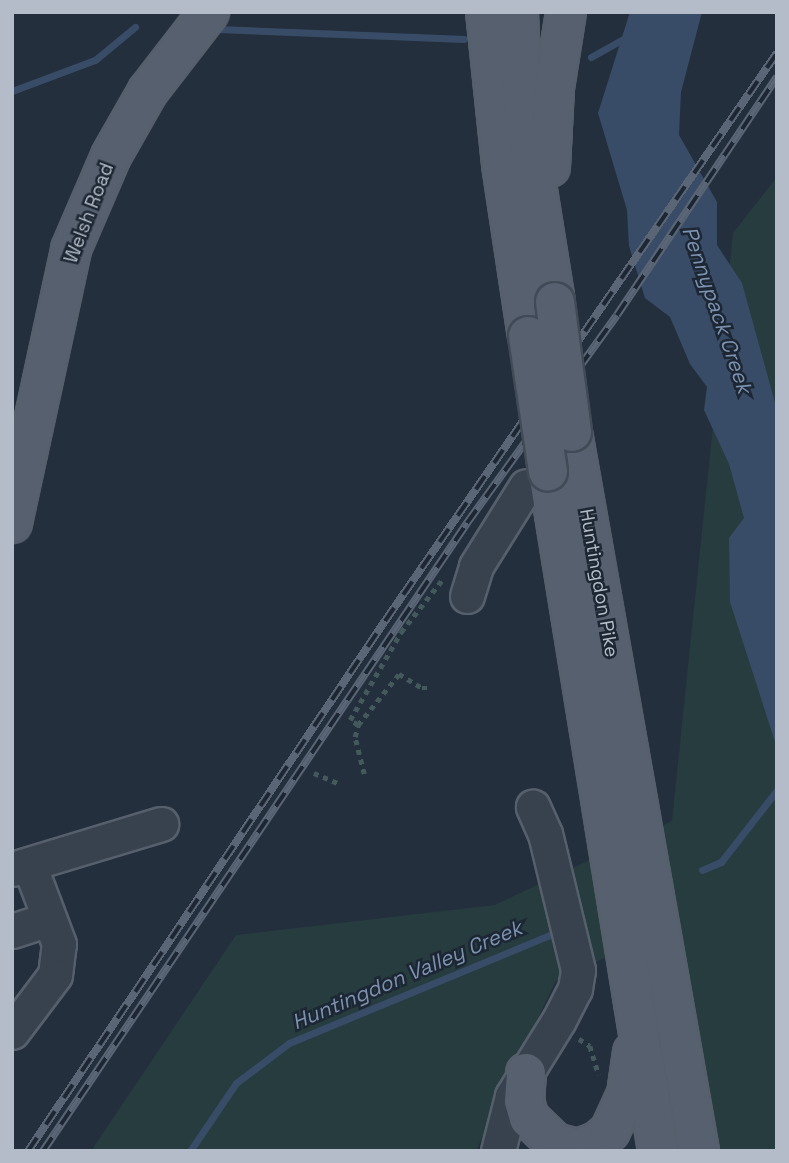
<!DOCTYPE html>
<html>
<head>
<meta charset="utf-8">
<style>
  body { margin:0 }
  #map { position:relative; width:789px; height:1163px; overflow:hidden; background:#242f3e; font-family:"Space Grotesk",sans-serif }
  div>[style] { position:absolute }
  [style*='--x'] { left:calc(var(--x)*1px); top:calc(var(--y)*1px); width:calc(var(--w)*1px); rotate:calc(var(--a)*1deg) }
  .green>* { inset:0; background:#263c3f }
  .water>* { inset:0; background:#394c67 }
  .stream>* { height:7px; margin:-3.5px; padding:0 3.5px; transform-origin:3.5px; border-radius:3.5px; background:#394c67 }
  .path>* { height:4.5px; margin-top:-2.25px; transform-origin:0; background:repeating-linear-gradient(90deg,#44595c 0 5px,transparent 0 10px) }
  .roads { filter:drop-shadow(2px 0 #565f6c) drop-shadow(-2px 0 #565f6c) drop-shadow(0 2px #565f6c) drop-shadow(0 -2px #565f6c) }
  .minor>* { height:33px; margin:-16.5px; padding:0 16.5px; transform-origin:16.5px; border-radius:16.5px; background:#38414e }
  .major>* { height:38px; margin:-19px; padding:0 19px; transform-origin:19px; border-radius:19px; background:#56606e }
  .rail>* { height:8px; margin-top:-4px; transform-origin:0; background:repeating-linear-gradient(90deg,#1d2633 0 16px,#5a6575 0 32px); box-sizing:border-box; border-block:2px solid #5a6575 }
  .bridges { filter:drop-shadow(2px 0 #414a57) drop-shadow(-2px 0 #414a57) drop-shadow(0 2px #414a57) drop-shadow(0 -2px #414a57) }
  .major-bridge>* { height:38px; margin:-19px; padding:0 19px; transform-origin:19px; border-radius:19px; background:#56606e }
  span { translate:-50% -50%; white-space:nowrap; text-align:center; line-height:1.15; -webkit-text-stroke:5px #1d2633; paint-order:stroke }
  .street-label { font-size:19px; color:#b4bcc9 }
  .water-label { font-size:21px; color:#7c92b1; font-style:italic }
  .frame { position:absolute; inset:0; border:14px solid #b4bcc9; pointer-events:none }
</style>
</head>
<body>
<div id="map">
  <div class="green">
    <i style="clip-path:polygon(777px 177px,777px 1151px,699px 1151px,660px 931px,555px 982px,476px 1151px,91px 1151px,236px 935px,495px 905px,672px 821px,733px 233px)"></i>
  </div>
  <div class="water">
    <i style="clip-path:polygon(630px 12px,702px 12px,681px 92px,679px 135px,717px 202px,717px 245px,742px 283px,777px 410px,777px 748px,730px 602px,729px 538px,744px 518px,729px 464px,704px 410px,707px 387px,690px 364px,670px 317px,645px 298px,629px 246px,627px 210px,598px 113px)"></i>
  </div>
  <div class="stream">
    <i style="--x:217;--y:29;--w:247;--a:2.3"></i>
    <i style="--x:591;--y:57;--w:41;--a:-29.1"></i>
    <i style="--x:12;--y:91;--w:89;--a:-20.5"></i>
    <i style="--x:95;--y:60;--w:52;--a:-39.5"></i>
    <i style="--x:702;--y:870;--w:21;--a:-23"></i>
    <i style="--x:721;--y:862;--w:91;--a:-52.1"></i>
    <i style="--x:190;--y:1151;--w:82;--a:-55.9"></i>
    <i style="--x:236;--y:1083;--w:66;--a:-37"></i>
    <i style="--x:289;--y:1043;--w:292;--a:-22.5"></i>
  </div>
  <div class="path">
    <i style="--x:358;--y:725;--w:9;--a:-148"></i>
    <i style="--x:350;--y:720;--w:102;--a:-59.9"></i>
    <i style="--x:401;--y:632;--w:66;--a:-51.7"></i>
    <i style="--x:314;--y:773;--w:26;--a:23"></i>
    <i style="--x:364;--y:774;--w:38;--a:-104"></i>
    <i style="--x:355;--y:737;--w:12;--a:-76"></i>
    <i style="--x:358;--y:725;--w:65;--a:-51.2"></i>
    <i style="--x:399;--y:674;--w:27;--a:31"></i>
    <i style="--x:422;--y:688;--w:9;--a:0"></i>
    <i style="--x:579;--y:1039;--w:13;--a:32"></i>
    <i style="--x:590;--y:1046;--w:30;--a:73"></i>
  </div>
  <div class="roads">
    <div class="minor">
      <i style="--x:467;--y:596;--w:31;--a:-73"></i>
      <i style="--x:476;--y:566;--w:94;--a:-58"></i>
      <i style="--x:12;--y:869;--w:156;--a:-16.8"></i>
      <i style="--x:12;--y:931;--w:39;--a:-18"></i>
      <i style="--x:12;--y:1032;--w:71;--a:-53"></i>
      <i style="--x:55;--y:975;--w:31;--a:-83"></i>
      <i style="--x:59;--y:944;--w:85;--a:-110.6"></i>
      <i style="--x:498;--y:1151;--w:57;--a:-75.7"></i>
      <i style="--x:512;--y:1096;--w:89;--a:-58.3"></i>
      <i style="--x:559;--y:1020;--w:35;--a:-63"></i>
      <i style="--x:575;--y:989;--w:19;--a:-81"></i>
      <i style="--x:578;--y:970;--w:140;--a:-103.6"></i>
      <i style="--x:545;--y:834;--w:30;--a:-114"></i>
    </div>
    <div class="major">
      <i style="--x:486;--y:12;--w:154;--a:84"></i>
      <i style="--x:502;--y:165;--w:173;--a:81.4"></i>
      <i style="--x:518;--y:12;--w:78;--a:87.8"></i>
      <i style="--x:521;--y:90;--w:215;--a:80.9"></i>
      <i style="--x:550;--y:167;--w:79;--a:-87.1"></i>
      <i style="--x:554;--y:88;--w:77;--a:-81"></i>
      <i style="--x:572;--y:432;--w:730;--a:79.98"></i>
      <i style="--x:548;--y:472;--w:688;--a:80.8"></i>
      <i style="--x:12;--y:523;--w:280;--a:-77.8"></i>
      <i style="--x:71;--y:249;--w:101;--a:-66.7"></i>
      <i style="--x:111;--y:156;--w:75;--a:-60.4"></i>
      <i style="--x:148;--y:91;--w:100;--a:-52.3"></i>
      <i style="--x:526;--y:1073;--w:28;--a:94"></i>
      <i style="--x:524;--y:1101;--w:18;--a:74"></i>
      <i style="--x:529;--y:1118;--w:36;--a:44"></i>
      <i style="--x:555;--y:1143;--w:24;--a:15"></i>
      <i style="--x:573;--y:1151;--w:26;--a:-21"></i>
      <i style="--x:597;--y:1142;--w:17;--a:-40"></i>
      <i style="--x:610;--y:1131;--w:41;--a:-65.3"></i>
      <i style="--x:627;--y:1094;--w:42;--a:-81.9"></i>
    </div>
  </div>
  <div class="rail">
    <i style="--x:28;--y:1151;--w:639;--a:-56.04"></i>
    <i style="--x:385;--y:621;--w:690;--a:-55.39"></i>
    <i style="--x:43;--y:1151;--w:758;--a:-55.97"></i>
    <i style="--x:467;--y:523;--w:256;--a:-54.2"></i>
    <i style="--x:617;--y:315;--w:287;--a:-56.1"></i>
  </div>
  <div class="bridges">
    <div class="major-bridge">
      <i style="--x:555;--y:302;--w:131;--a:82.5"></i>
      <i style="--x:528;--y:336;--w:137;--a:81.6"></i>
    </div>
  </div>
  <div class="street-label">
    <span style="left:89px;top:213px;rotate:-69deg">Welsh Road</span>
    <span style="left:599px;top:583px;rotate:80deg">Huntingdon Pike</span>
  </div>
  <div class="water-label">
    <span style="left:717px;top:310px;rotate:71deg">Pennypack Creek</span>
    <span style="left:407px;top:975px;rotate:-23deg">Huntingdon Valley Creek</span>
  </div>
  <div class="frame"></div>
</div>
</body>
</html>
